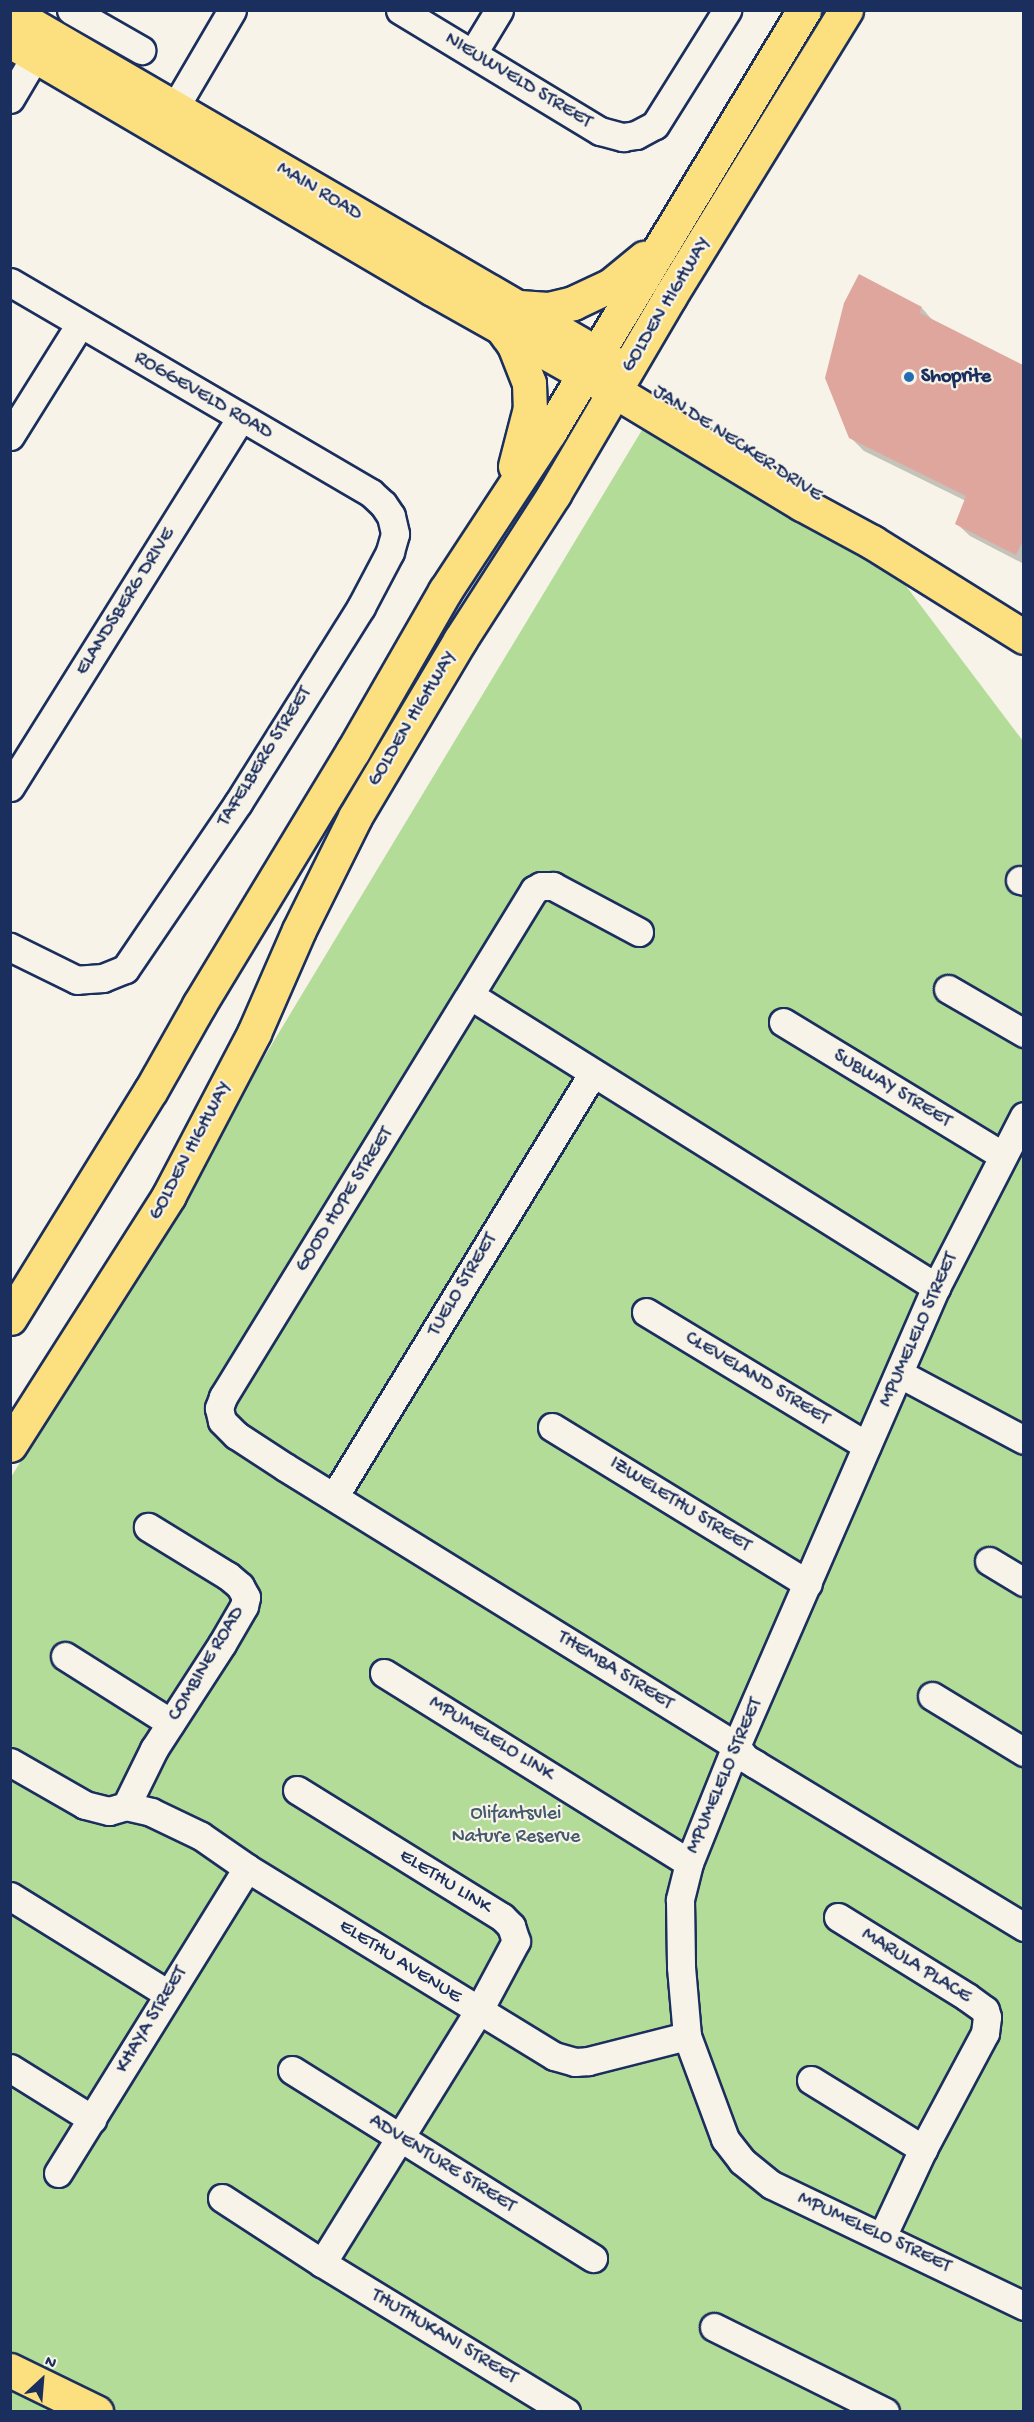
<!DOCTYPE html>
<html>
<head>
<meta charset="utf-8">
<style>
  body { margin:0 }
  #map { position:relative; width:1034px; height:2422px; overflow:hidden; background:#f7f3e8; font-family:"Gochi Hand",sans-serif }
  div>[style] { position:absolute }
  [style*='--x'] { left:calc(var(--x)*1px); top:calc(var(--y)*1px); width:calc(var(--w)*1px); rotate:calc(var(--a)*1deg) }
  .green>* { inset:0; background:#b3dc98 }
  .shadow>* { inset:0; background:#0003 }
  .building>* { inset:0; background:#dfa69d }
  .roads { filter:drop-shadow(2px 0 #1b2f5e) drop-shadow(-2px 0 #1b2f5e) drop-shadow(0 2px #1b2f5e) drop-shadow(0 -2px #1b2f5e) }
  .minor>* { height:27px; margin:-13.5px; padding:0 13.5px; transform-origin:13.5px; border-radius:13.5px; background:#f7f3e8 }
  .major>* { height:33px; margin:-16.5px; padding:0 16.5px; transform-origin:16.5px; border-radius:16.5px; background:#fce080 }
  .highway>* { height:33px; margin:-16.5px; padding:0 16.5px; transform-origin:16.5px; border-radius:16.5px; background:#fce080 }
  .dots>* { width:16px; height:16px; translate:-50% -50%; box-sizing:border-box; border:3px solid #f7f3e8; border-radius:50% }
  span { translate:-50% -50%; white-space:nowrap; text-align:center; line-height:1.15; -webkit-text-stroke:4.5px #f7f3e8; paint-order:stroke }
  .street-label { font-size:20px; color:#1b2f5e }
  .poi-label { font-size:20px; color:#1b2f5e; font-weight:700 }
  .left { translate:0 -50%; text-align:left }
  .park-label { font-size:20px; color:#415a6c }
  .frame { position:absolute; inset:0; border:12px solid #1b2f5e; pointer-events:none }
  .north { position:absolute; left:12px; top:2350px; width:60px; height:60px; -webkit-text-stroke:4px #f7f3e8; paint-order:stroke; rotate:26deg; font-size:16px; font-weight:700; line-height:24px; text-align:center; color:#1b2f5e }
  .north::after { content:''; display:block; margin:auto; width:21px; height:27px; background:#1b2f5e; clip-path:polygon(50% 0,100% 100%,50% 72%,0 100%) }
</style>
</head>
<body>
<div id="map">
  <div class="green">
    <i style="clip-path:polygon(642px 430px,903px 582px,1023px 741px,1023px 2411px,11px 2411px,10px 1479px)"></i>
  </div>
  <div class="shadow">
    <i style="clip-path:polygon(922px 308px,934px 322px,1024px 366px,1024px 564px,970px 536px,956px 523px,966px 501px,864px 451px,850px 437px)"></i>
  </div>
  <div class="building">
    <i style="clip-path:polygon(859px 274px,922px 307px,920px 313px,1023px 365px,1023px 540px,1016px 555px,955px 524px,966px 496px,849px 438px,825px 378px,844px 303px)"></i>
  </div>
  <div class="roads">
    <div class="minor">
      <i style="--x:71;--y:10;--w:81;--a:29.7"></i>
      <i style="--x:400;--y:10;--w:234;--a:31.2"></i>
      <i style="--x:600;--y:131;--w:24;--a:15"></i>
      <i style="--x:623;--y:137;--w:13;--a:-9"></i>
      <i style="--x:636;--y:135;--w:21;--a:-28"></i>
      <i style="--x:655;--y:125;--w:136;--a:-57.9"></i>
      <i style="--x:473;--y:53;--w:50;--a:-58.8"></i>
      <i style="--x:10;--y:99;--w:71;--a:-59.5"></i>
      <i style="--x:164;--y:126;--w:134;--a:-59.6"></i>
      <i style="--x:10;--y:282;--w:418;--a:30.3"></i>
      <i style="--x:371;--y:493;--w:16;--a:43"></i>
      <i style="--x:383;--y:504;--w:14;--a:56"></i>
      <i style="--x:391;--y:516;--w:18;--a:77"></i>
      <i style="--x:395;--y:534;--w:19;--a:106"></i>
      <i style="--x:390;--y:552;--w:62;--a:117.8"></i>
      <i style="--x:361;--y:607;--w:231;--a:122.1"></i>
      <i style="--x:238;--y:803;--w:201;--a:124.2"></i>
      <i style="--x:125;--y:969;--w:24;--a:158"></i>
      <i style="--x:103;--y:978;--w:26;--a:176"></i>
      <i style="--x:77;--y:980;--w:75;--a:-153.8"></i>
      <i style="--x:10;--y:436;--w:132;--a:-58"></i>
      <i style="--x:10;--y:787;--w:435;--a:-58"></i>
      <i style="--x:1020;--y:880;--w:4;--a:14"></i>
      <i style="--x:639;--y:932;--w:98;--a:-151.9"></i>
      <i style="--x:553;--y:886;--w:12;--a:180"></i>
      <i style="--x:541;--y:886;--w:8;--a:150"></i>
      <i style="--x:534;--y:890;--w:595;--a:121.53"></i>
      <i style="--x:223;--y:1397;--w:12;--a:110"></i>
      <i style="--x:219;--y:1408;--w:13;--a:77"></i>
      <i style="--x:222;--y:1421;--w:20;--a:45"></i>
      <i style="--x:236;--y:1435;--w:59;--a:33.1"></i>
      <i style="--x:285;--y:1467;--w:530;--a:31.74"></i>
      <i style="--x:736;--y:1746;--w:15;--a:53"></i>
      <i style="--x:745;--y:1758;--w:12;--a:31"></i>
      <i style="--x:755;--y:1764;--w:315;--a:31.2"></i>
      <i style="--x:948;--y:989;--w:88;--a:30.1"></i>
      <i style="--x:471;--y:996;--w:549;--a:32.04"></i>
      <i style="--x:783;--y:1022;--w:256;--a:31.3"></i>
      <i style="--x:1024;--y:1116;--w:192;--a:117.2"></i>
      <i style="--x:936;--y:1287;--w:501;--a:113.54"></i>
      <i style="--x:736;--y:1746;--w:126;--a:111.9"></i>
      <i style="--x:689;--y:1863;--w:38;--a:104"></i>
      <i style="--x:680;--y:1900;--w:67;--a:89.1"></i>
      <i style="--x:681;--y:1967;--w:69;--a:85"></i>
      <i style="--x:687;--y:2036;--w:110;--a:69.7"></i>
      <i style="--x:725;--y:2139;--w:28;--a:52"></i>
      <i style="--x:742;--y:2161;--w:38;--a:39"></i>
      <i style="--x:772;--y:2185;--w:280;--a:25.6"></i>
      <i style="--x:646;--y:1312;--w:258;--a:31.2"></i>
      <i style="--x:900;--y:1374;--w:140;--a:28"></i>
      <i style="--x:552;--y:1427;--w:300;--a:31.5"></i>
      <i style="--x:334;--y:1497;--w:497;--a:-58.6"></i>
      <i style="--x:989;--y:1561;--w:41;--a:31"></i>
      <i style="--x:65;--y:1656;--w:125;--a:32.3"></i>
      <i style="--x:384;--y:1673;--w:359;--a:31.9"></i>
      <i style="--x:932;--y:1696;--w:108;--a:31.3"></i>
      <i style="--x:10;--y:1762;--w:86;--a:29.8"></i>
      <i style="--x:85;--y:1805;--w:25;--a:14"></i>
      <i style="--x:109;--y:1811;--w:18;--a:-16"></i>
      <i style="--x:297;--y:1790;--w:241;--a:31.8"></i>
      <i style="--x:502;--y:1917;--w:13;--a:45"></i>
      <i style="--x:511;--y:1926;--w:16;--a:72"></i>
      <i style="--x:516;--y:1941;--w:78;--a:118.2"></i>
      <i style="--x:479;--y:2010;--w:298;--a:121.8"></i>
      <i style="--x:126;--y:1806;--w:26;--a:13"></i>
      <i style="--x:151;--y:1812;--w:55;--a:25.6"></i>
      <i style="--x:201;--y:1836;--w:56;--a:34.8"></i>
      <i style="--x:247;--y:1868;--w:360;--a:31.5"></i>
      <i style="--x:554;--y:2056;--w:22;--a:16"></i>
      <i style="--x:575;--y:2062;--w:13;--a:-4"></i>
      <i style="--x:588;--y:2061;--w:102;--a:-14.2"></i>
      <i style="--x:126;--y:1806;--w:64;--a:-63.8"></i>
      <i style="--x:154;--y:1749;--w:125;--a:-57.1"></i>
      <i style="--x:222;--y:1644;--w:44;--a:-59.9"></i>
      <i style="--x:244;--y:1606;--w:9;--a:-77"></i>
      <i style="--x:246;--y:1597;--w:13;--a:-119"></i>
      <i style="--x:240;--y:1586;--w:16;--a:-140"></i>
      <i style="--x:228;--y:1576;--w:94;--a:-148.5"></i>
      <i style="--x:10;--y:1896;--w:186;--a:31.8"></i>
      <i style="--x:838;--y:1917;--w:152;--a:31.8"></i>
      <i style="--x:967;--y:1997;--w:22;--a:36"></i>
      <i style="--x:985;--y:2010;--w:7;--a:74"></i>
      <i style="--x:987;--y:2017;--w:16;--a:97"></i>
      <i style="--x:985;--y:2033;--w:132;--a:118.1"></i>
      <i style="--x:923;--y:2149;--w:97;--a:115"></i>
      <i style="--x:10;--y:2068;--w:97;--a:31.9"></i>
      <i style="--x:292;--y:2070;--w:355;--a:32"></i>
      <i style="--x:811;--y:2080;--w:132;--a:31.6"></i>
      <i style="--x:58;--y:2173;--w:359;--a:-58.2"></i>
      <i style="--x:222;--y:2198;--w:119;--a:33"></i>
      <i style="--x:322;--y:2263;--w:286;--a:31.4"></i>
      <i style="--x:714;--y:2327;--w:191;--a:26.4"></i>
    </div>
    <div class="major">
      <i style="--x:10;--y:12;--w:700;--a:30.19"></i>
      <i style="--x:10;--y:41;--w:490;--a:30.4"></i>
      <i style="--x:433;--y:289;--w:210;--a:29.4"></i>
      <i style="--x:616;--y:392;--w:217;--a:31.1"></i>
      <i style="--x:802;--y:504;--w:80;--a:28.5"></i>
      <i style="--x:872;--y:542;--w:179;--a:32"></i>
      <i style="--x:519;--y:307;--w:29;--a:4"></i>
      <i style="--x:548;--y:309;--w:26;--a:-13"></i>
      <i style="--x:573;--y:303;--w:42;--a:-25.3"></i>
      <i style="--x:611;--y:285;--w:43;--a:-39.3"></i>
      <i style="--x:501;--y:327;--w:22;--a:54"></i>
      <i style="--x:514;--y:345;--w:41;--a:68.5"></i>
      <i style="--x:529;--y:383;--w:25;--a:88"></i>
      <i style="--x:530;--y:408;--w:60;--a:104.5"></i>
      <i style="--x:10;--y:1318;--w:268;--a:-58.3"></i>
      <i style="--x:151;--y:1090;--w:98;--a:-60.5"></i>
      <i style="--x:199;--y:1005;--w:297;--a:-58.8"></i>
      <i style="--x:353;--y:751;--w:185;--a:-60.1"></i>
      <i style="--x:445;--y:591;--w:191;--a:-56.7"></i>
      <i style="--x:550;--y:431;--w:492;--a:-58.9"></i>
      <i style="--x:10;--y:1445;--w:296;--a:-57.5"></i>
      <i style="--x:169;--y:1195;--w:183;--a:-62.3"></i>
      <i style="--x:254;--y:1033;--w:112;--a:-66.4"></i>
      <i style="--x:299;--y:930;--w:126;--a:-63.6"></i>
      <i style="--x:355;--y:817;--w:206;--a:-59.3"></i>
      <i style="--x:460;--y:640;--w:174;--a:-57.2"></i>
      <i style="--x:554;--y:494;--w:229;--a:-59.6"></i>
      <i style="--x:670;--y:296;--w:336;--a:-58.4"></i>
    </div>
    <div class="highway">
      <i style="--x:10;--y:2370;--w:96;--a:26"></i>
    </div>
  </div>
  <div class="dots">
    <i style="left:909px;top:377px;background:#1f6fb2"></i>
  </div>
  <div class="street-label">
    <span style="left:518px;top:81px;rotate:31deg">NIEUWVELD STREET</span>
    <span style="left:319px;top:192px;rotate:31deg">MAIN ROAD</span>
    <span style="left:667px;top:305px;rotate:-59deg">GOLDEN HIGHWAY</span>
    <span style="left:203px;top:396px;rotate:30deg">ROGGEVELD ROAD</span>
    <span style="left:737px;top:444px;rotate:33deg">JAN DE NECKER DRIVE</span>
    <span style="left:126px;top:602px;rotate:-58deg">ELANDSBERG DRIVE</span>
    <span style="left:413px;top:719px;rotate:-59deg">GOLDEN HIGHWAY</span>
    <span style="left:265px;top:757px;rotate:-58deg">TAFELBERG STREET</span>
    <span style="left:892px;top:1089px;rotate:31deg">SUBWAY STREET</span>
    <span style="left:191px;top:1151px;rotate:-62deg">GOLDEN HIGHWAY</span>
    <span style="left:345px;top:1200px;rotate:-58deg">GOOD HOPE STREET</span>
    <span style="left:463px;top:1285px;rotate:-59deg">TUELO STREET</span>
    <span style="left:919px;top:1330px;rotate:-66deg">MPUMELELO STREET</span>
    <span style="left:757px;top:1379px;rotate:31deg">CLEVELAND STREET</span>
    <span style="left:680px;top:1505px;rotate:32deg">IZWELETHU STREET</span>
    <span style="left:207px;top:1664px;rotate:-59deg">COMBINE ROAD</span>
    <span style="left:615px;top:1671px;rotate:32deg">THEMBA STREET</span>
    <span style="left:491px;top:1739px;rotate:32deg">MPUMELELO LINK</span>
    <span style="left:725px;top:1776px;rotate:-67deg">MPUMELELO STREET</span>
    <span style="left:445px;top:1882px;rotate:32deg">ELETHU LINK</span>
    <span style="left:400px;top:1962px;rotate:32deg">ELETHU AVENUE</span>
    <span style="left:916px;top:1966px;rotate:32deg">MARULA PLACE</span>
    <span style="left:152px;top:2020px;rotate:-59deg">KHAYA STREET</span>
    <span style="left:442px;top:2164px;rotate:32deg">ADVENTURE STREET</span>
    <span style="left:874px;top:2233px;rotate:25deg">MPUMELELO STREET</span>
    <span style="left:444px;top:2337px;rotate:31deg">THUTHUKANI STREET</span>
  </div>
  <div class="poi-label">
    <span class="left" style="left:921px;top:377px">Shoprite</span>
  </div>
  <div class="park-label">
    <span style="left:516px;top:1826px">Olifantsvlei<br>Nature Reserve</span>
  </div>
  <div class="frame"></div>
  <div class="north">N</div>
</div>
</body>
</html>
